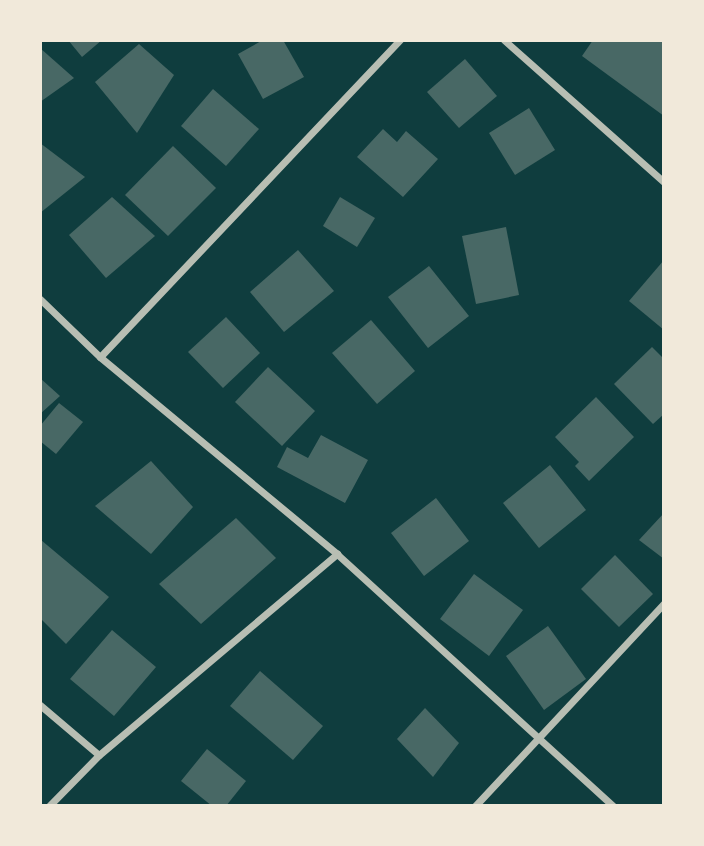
<!DOCTYPE html>
<html>
<head>
<meta charset="utf-8">
<style>
  body { margin:0 }
  #map { position:relative; width:704px; height:846px; overflow:hidden; background:#0f3d3e; font-family:Signika,sans-serif }
  div>[style] { position:absolute }
  [style*='--x'] { left:calc(var(--x)*1px); top:calc(var(--y)*1px); width:calc(var(--w)*1px); rotate:calc(var(--a)*1deg) }
  .building>* { inset:0; background:#486865 }
  .minor>* { height:7px; margin:-3.5px; padding:0 3.5px; transform-origin:3.5px; border-radius:3.5px; background:#b8beb3 }
  span { translate:-50% -50%; white-space:nowrap; text-align:center; line-height:1.15; -webkit-text-stroke:7px #f1e9da; paint-order:stroke }
  .frame { position:absolute; inset:0; border:42px solid #f1e9da; pointer-events:none }
</style>
</head>
<body>
<div id="map">
  <div class="building">
    <i style="clip-path:polygon(68px 40px,102px 40px,82px 57px)"></i>
    <i style="clip-path:polygon(263px 40px,283px 40px,304px 77px,263px 99px,238px 54px)"></i>
    <i style="clip-path:polygon(593px 40px,664px 41px,664px 116px,582px 56px)"></i>
    <i style="clip-path:polygon(139px 44px,174px 75px,137px 133px,95px 82px)"></i>
    <i style="clip-path:polygon(40px 48px,74px 78px,40px 102px)"></i>
    <i style="clip-path:polygon(465px 59px,497px 96px,459px 128px,427px 92px)"></i>
    <i style="clip-path:polygon(213px 89px,259px 129px,226px 166px,181px 126px)"></i>
    <i style="clip-path:polygon(529px 108px,555px 150px,515px 175px,489px 133px)"></i>
    <i style="clip-path:polygon(383px 129px,397px 142px,406px 131px,438px 159px,403px 197px,357px 157px)"></i>
    <i style="clip-path:polygon(40px 143px,85px 177px,40px 213px)"></i>
    <i style="clip-path:polygon(173px 146px,216px 188px,168px 236px,125px 195px)"></i>
    <i style="clip-path:polygon(112px 197px,155px 236px,106px 278px,69px 235px)"></i>
    <i style="clip-path:polygon(340px 197px,375px 218px,357px 247px,323px 226px)"></i>
    <i style="clip-path:polygon(506px 227px,519px 295px,476px 304px,462px 236px)"></i>
    <i style="clip-path:polygon(298px 250px,334px 291px,284px 332px,250px 292px)"></i>
    <i style="clip-path:polygon(664px 260px,664px 330px,629px 301px)"></i>
    <i style="clip-path:polygon(429px 266px,469px 316px,428px 348px,388px 297px)"></i>
    <i style="clip-path:polygon(226px 317px,260px 353px,223px 388px,188px 352px)"></i>
    <i style="clip-path:polygon(371px 320px,415px 371px,377px 404px,332px 353px)"></i>
    <i style="clip-path:polygon(652px 347px,664px 359px,664px 414px,653px 424px,614px 384px)"></i>
    <i style="clip-path:polygon(268px 367px,315px 411px,282px 446px,235px 402px)"></i>
    <i style="clip-path:polygon(40px 378px,60px 396px,40px 414px)"></i>
    <i style="clip-path:polygon(596px 397px,634px 437px,589px 481px,575px 466px,579px 462px,555px 437px)"></i>
    <i style="clip-path:polygon(59px 403px,83px 422px,56px 454px,40px 441px,40px 426px)"></i>
    <i style="clip-path:polygon(321px 435px,368px 460px,345px 503px,277px 467px,287px 447px,308px 458px)"></i>
    <i style="clip-path:polygon(151px 461px,193px 507px,151px 554px,95px 506px)"></i>
    <i style="clip-path:polygon(550px 465px,586px 510px,539px 548px,503px 503px)"></i>
    <i style="clip-path:polygon(436px 498px,469px 541px,424px 576px,391px 533px)"></i>
    <i style="clip-path:polygon(664px 513px,664px 559px,639px 540px)"></i>
    <i style="clip-path:polygon(236px 518px,276px 558px,201px 624px,159px 584px)"></i>
    <i style="clip-path:polygon(41px 540px,109px 597px,66px 644px,40px 618px)"></i>
    <i style="clip-path:polygon(615px 555px,653px 594px,619px 627px,581px 589px)"></i>
    <i style="clip-path:polygon(474px 574px,523px 610px,489px 656px,440px 619px)"></i>
    <i style="clip-path:polygon(548px 626px,586px 679px,544px 710px,506px 656px)"></i>
    <i style="clip-path:polygon(112px 630px,156px 667px,114px 716px,70px 679px)"></i>
    <i style="clip-path:polygon(260px 671px,323px 726px,293px 760px,230px 706px)"></i>
    <i style="clip-path:polygon(425px 708px,459px 743px,433px 777px,397px 739px)"></i>
    <i style="clip-path:polygon(207px 749px,246px 781px,226px 806px,212px 806px,181px 781px)"></i>
  </div>
  <div class="minor">
    <i style="--x:504;--y:40;--w:214;--a:41.6"></i>
    <i style="--x:40;--y:299;--w:83;--a:44"></i>
    <i style="--x:100;--y:357;--w:308;--a:39.7"></i>
    <i style="--x:337;--y:554;--w:374;--a:42.4"></i>
    <i style="--x:100;--y:357;--w:436;--a:-46.6"></i>
    <i style="--x:40;--y:705;--w:77;--a:40.3"></i>
    <i style="--x:49;--y:806;--w:71;--a:-45.6"></i>
    <i style="--x:99;--y:755;--w:312;--a:-40.2"></i>
    <i style="--x:475;--y:806;--w:277;--a:-47"></i>
  </div>
  <div class="frame"></div>
</div>
</body>
</html>
